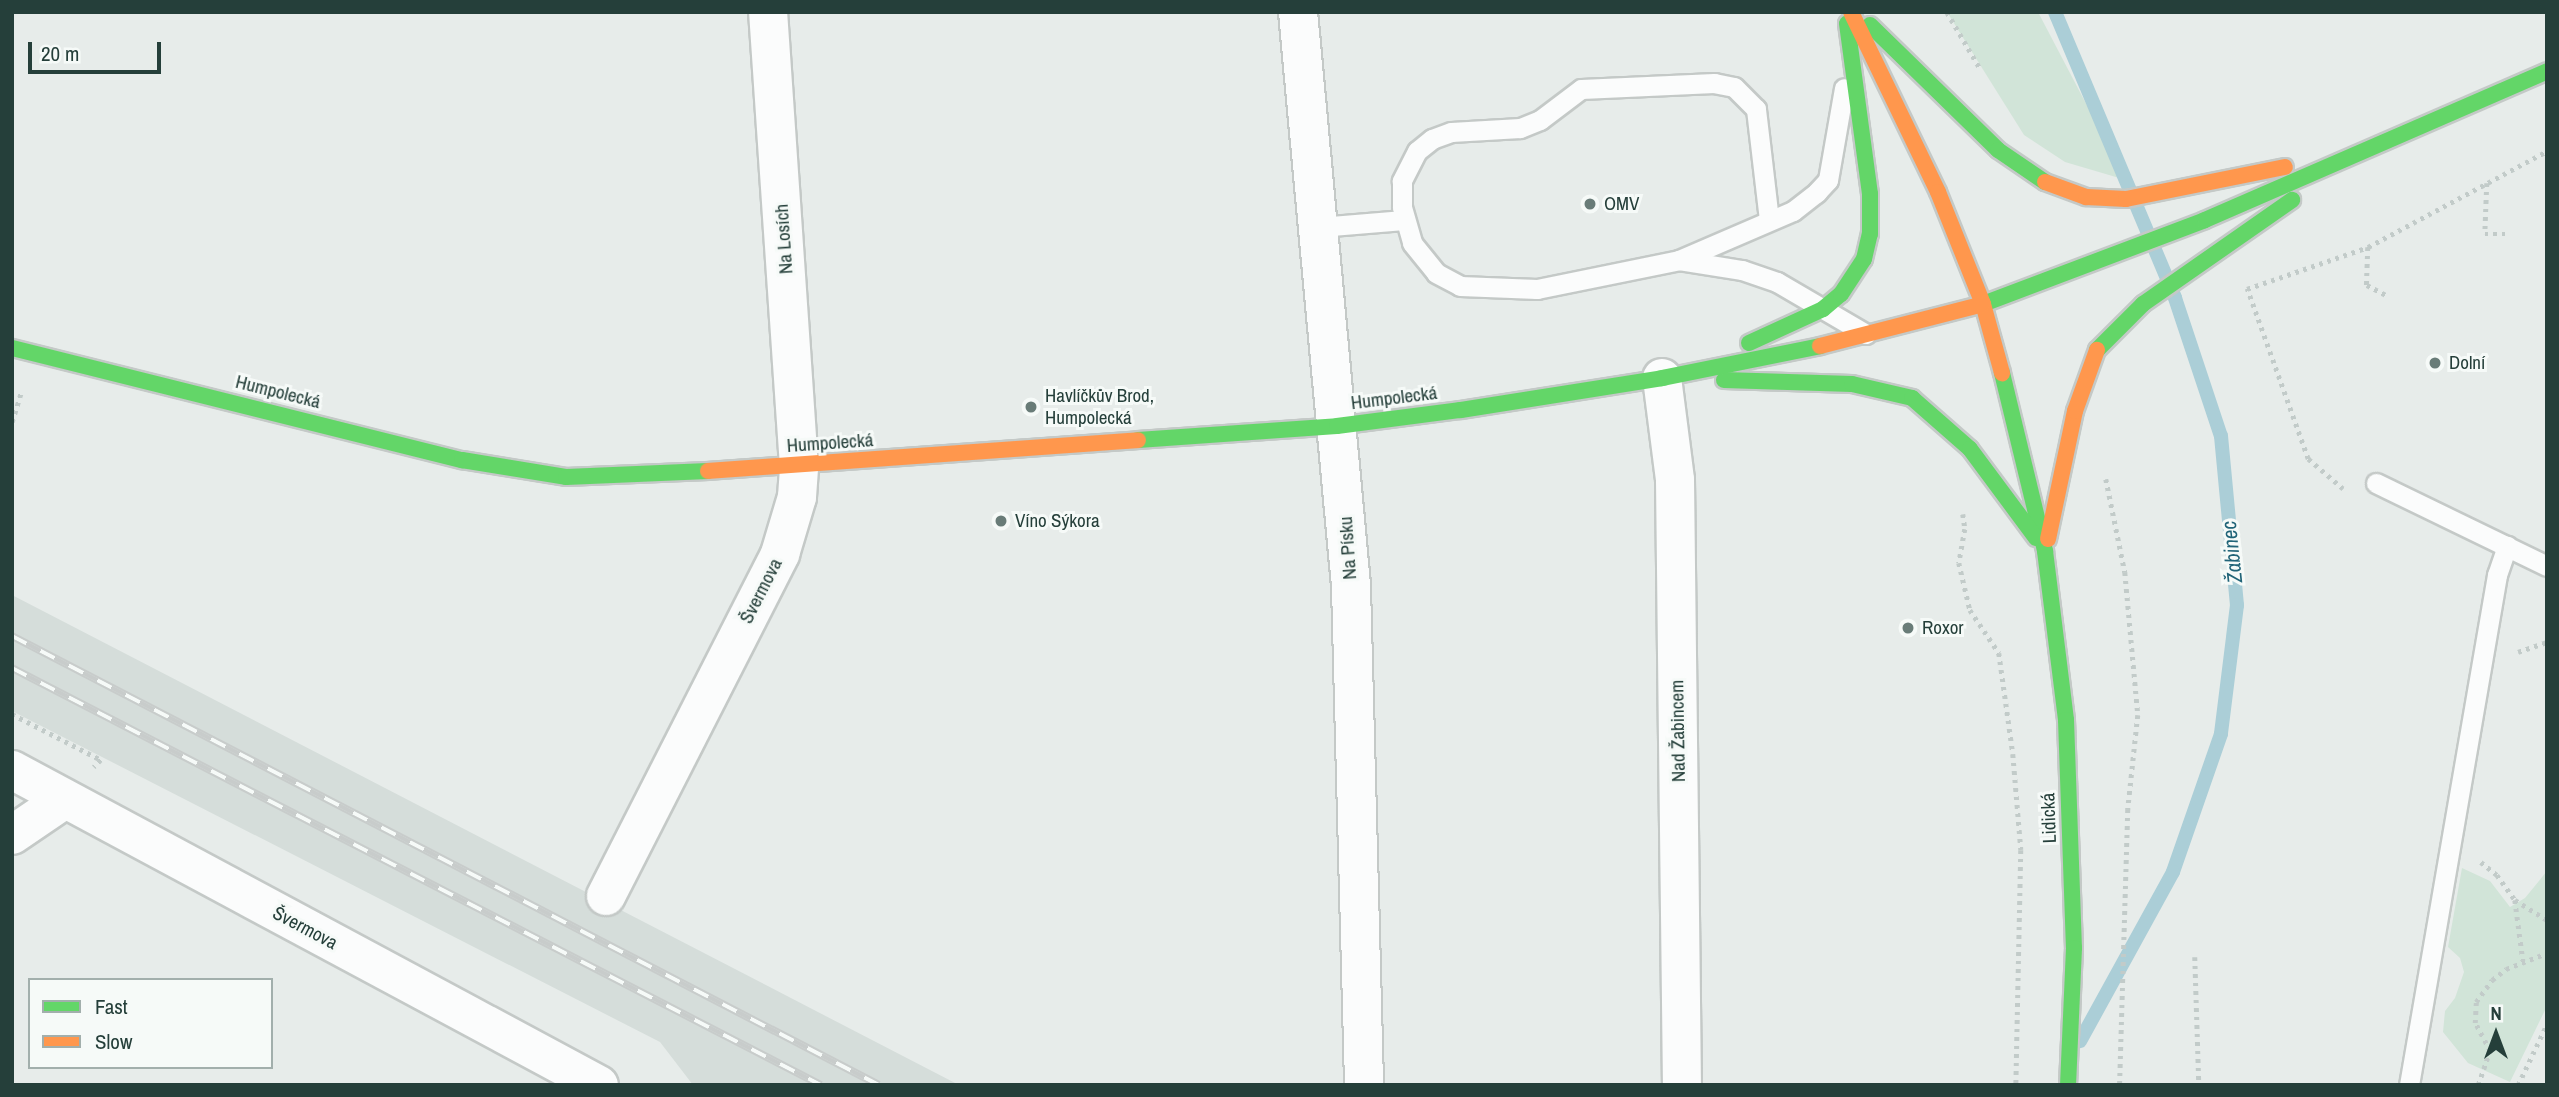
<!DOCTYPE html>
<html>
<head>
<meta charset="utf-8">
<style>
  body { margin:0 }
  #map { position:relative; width:2559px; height:1097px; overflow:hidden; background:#e7ecea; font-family:"Archivo Narrow",sans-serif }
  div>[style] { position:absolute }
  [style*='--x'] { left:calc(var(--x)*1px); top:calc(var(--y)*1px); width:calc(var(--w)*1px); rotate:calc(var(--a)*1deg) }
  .built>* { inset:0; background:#d5ddda }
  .green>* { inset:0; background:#d1e4d8 }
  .stream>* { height:14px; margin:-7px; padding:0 7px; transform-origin:7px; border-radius:7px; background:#abced7 }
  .path>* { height:4.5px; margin-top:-2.25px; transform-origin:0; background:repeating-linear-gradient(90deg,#c2cbc9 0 3.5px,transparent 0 8.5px) }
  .roads { filter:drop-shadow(2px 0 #c4c9c7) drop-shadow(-2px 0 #c4c9c7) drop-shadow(0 2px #c4c9c7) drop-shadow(0 -2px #c4c9c7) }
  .lane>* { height:19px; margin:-9.5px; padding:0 9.5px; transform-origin:9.5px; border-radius:9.5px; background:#fbfcfc }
  .street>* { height:38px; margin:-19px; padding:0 19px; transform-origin:19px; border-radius:19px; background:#fbfcfc }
  .fast>* { height:16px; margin:-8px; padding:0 8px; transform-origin:8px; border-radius:8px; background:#63d668 }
  .slow>* { height:16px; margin:-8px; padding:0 8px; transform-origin:8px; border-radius:8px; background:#ff974d }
  .rail>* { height:8px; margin-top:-4px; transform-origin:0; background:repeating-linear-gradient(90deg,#f6faf8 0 16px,#c8cccb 0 32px); box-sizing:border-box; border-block:2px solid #c8cccb }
  .dots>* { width:19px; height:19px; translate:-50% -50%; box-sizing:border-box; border:4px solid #f6faf8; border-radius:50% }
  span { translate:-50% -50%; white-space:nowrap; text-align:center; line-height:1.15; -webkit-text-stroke:6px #f6faf8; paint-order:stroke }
  .poi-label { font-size:19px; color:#253f3a }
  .left { translate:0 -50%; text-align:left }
  .street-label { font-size:19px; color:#253f3a }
  .water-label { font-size:21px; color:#216478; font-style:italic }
  .frame { position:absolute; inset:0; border:14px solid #253f3a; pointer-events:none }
  .legend { position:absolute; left:28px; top:978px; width:245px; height:91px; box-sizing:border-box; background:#f6faf8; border:2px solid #a2afac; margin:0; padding:9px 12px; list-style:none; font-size:21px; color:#253f3a }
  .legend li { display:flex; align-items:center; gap:14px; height:35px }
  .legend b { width:35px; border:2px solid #a2afac }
  .north { position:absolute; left:2461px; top:999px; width:70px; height:70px; -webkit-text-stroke:5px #f6faf8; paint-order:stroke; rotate:0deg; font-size:19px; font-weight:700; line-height:28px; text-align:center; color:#253f3a }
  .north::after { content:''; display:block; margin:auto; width:24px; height:32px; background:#253f3a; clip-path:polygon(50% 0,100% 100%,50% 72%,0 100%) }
  .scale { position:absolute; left:28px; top:42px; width:133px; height:32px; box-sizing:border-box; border:4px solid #253f3a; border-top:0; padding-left:9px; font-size:21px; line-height:24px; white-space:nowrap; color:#253f3a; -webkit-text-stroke:5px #f6faf8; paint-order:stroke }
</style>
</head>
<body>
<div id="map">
  <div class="built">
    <i style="clip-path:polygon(12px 595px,959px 1085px,693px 1085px,660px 1042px,12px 711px)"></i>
  </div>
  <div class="green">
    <i style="clip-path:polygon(1947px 12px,2038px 12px,2126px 180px,2065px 162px,2024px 135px)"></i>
    <i style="clip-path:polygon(2462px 868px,2490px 881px,2510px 907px,2525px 898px,2547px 871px,2547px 1006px,2510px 1082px,2468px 1063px,2443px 1032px,2445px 1011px,2455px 998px,2464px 972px,2460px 958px,2448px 947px)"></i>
  </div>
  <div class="stream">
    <i style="--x:2055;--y:12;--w:310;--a:67.2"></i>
    <i style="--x:2175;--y:298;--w:145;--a:71.6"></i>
    <i style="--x:2221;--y:436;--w:170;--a:84.6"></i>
    <i style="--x:2237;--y:605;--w:130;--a:97.1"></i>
    <i style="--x:2221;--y:734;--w:146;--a:109.2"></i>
    <i style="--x:2173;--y:872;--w:193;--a:118.8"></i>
  </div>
  <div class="path">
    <i style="--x:1947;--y:12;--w:67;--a:59.6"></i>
    <i style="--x:2487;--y:183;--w:51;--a:92.2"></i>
    <i style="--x:2485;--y:234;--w:22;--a:0"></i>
    <i style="--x:2368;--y:247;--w:38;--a:92"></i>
    <i style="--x:2367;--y:285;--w:21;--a:28"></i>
    <i style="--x:12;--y:422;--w:30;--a:-73"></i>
    <i style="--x:2106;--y:479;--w:95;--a:78.5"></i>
    <i style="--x:2125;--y:572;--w:144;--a:84.8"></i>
    <i style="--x:2138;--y:715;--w:95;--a:96.1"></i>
    <i style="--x:2128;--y:809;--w:276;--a:91.7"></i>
    <i style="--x:2343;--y:489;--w:46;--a:-139.4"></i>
    <i style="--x:2308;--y:459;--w:181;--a:-109.7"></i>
    <i style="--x:2247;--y:289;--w:128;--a:-19.1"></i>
    <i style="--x:2368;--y:247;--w:203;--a:-28.2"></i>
    <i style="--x:1963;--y:514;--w:15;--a:82"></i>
    <i style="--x:1965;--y:529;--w:35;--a:100"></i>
    <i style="--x:1959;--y:563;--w:48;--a:76.8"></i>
    <i style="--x:1970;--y:610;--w:52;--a:56"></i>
    <i style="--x:1999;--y:653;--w:102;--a:82.1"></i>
    <i style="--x:2013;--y:754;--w:96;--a:85.2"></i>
    <i style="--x:2021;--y:850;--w:235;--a:91.2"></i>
    <i style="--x:2518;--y:652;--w:31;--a:-19"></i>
    <i style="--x:12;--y:714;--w:100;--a:27.3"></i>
    <i style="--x:101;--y:760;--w:10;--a:135"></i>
    <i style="--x:2481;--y:862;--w:21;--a:39"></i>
    <i style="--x:2497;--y:875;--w:31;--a:54"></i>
    <i style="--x:2515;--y:900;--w:61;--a:82.4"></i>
    <i style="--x:2515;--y:900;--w:38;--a:32"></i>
    <i style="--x:2195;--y:957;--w:128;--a:88.2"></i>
    <i style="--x:2478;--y:1085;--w:36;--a:-71"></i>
    <i style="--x:2490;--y:1051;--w:32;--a:-118"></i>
    <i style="--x:2475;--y:1023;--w:21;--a:-87"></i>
    <i style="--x:2476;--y:1002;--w:27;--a:-54"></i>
    <i style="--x:2492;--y:980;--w:18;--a:-38"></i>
    <i style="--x:2506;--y:969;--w:44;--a:-21.3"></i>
    <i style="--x:2518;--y:1085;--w:68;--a:-64.6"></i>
  </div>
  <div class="roads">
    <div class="lane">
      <i style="--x:1769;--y:220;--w:112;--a:-96.7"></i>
      <i style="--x:1756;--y:109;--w:31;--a:-135"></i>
      <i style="--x:1734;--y:87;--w:20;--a:-169"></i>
      <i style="--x:1714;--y:83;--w:133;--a:177.4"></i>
      <i style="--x:1581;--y:89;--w:51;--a:142.9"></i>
      <i style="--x:1540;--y:120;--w:22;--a:158"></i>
      <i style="--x:1520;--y:128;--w:69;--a:176.7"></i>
      <i style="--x:1451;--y:132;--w:20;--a:160"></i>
      <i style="--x:1432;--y:139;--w:19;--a:141"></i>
      <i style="--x:1417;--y:151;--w:34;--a:117"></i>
      <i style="--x:1402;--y:181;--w:26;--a:90"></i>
      <i style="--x:1402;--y:207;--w:37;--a:74"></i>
      <i style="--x:1412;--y:243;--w:38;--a:51"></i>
      <i style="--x:1436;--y:273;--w:27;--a:28"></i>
      <i style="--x:1460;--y:286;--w:77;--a:2.2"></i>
      <i style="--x:1537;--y:289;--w:145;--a:-11.5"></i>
      <i style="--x:1679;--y:260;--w:124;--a:-23.3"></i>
      <i style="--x:1793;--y:211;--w:31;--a:-38"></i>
      <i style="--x:1817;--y:192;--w:16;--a:-47"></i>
      <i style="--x:1828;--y:180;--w:93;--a:-80.1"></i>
      <i style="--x:1319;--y:227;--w:85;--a:-4.7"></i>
      <i style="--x:1679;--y:260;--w:64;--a:9"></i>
      <i style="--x:1742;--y:270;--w:37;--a:19"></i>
      <i style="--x:1777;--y:282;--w:103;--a:30.3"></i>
      <i style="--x:2376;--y:483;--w:190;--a:25.9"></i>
      <i style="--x:2409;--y:1085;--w:518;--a:-80.21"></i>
      <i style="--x:2497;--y:575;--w:31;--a:-71"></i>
    </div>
    <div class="street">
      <i style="--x:1298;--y:12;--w:576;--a:84.72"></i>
      <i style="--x:1351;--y:586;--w:499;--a:88.5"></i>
      <i style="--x:1662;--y:378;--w:103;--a:82.7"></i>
      <i style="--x:1675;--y:480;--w:605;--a:89.34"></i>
      <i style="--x:12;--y:770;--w:666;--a:28.22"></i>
      <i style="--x:12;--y:835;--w:64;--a:-34.2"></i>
      <i style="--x:606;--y:896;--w:384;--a:-63"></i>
      <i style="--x:780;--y:554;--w:59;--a:-73.4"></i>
      <i style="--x:797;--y:497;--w:31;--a:-86"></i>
      <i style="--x:799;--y:466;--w:455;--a:-93.9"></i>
    </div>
    <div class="fast">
      <i style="--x:1870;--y:25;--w:179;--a:44.3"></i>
      <i style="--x:1998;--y:150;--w:57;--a:34.2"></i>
      <i style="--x:1983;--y:304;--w:237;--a:-20.7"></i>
      <i style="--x:2205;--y:220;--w:373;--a:-23.5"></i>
      <i style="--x:1749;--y:343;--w:81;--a:-24.7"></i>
      <i style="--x:1823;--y:309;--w:23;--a:-40"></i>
      <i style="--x:1841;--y:294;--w:42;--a:-56.7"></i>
      <i style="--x:1864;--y:259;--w:26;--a:-77"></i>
      <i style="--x:1870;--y:234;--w:40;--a:-90"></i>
      <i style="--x:1870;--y:194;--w:172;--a:-97.7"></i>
      <i style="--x:12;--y:348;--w:464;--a:14"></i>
      <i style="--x:462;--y:460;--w:105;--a:9.3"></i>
      <i style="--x:566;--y:477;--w:142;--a:-2.4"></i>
      <i style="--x:2097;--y:350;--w:65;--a:-45"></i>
      <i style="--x:2143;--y:304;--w:182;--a:-34.9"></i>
      <i style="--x:2002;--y:373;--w:183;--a:76.4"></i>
      <i style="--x:2045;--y:551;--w:170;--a:82.9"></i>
      <i style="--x:2066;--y:720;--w:228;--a:88"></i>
      <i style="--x:2074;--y:948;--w:137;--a:92.5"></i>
      <i style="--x:1724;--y:380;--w:128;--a:1.8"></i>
      <i style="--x:1852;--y:384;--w:62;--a:13.1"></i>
      <i style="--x:1912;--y:398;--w:77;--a:41.3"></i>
      <i style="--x:1970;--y:449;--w:111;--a:53.4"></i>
      <i style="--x:1138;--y:440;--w:199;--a:-4"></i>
      <i style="--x:1337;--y:426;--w:125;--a:-7.4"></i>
      <i style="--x:1461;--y:410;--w:204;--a:-9"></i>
      <i style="--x:1662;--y:378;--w:161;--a:-11.4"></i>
    </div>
    <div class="slow">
      <i style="--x:1851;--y:12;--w:200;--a:64.2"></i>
      <i style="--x:1938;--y:192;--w:121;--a:68.1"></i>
      <i style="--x:1983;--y:304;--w:72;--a:74.6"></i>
      <i style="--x:2045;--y:182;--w:44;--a:20.1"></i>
      <i style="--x:2086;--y:197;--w:40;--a:2.9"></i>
      <i style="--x:2126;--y:199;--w:162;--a:-11.4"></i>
      <i style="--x:1820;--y:346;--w:168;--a:-14.4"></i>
      <i style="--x:708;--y:471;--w:431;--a:-4.1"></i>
      <i style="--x:2048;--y:539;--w:131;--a:-78.1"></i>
      <i style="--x:2075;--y:411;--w:65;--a:-70.2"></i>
    </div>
  </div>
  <div class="rail">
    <i style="--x:12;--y:636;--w:976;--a:27.38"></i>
    <i style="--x:12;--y:668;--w:910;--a:27.27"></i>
  </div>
  <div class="dots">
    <i style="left:1590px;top:204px;background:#697c78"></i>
    <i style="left:2435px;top:363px;background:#697c78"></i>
    <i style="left:1031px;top:407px;background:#697c78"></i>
    <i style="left:1001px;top:521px;background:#697c78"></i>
    <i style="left:1908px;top:628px;background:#697c78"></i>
  </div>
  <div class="poi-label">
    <span class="left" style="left:1604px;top:204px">OMV</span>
    <span class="left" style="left:2449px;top:363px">Dolní</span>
    <span class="left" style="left:1045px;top:407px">Havlíčkův Brod,<br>Humpolecká</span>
    <span class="left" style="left:1015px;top:521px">Víno Sýkora</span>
    <span class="left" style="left:1922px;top:628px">Roxor</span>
  </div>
  <div class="street-label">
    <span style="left:784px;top:239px;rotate:-94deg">Na Losích</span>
    <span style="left:278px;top:392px;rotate:14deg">Humpolecká</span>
    <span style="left:1394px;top:398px;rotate:-7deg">Humpolecká</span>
    <span style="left:830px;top:443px;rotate:-4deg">Humpolecká</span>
    <span style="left:1348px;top:548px;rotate:-94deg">Na Písku</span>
    <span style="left:761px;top:591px;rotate:-63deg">Švermova</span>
    <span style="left:1678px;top:731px;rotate:-91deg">Nad Žabincem</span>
    <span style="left:2049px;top:818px;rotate:-92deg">Lidická</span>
    <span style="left:305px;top:928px;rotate:28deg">Švermova</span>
  </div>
  <div class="water-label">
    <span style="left:2232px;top:552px;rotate:-96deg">Žabinec</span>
  </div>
  <div class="frame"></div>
  <ul class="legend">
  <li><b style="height:9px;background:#63d668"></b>Fast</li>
  <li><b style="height:9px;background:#ff974d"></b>Slow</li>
  </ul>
  <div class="north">N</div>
  <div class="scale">20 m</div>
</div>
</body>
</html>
